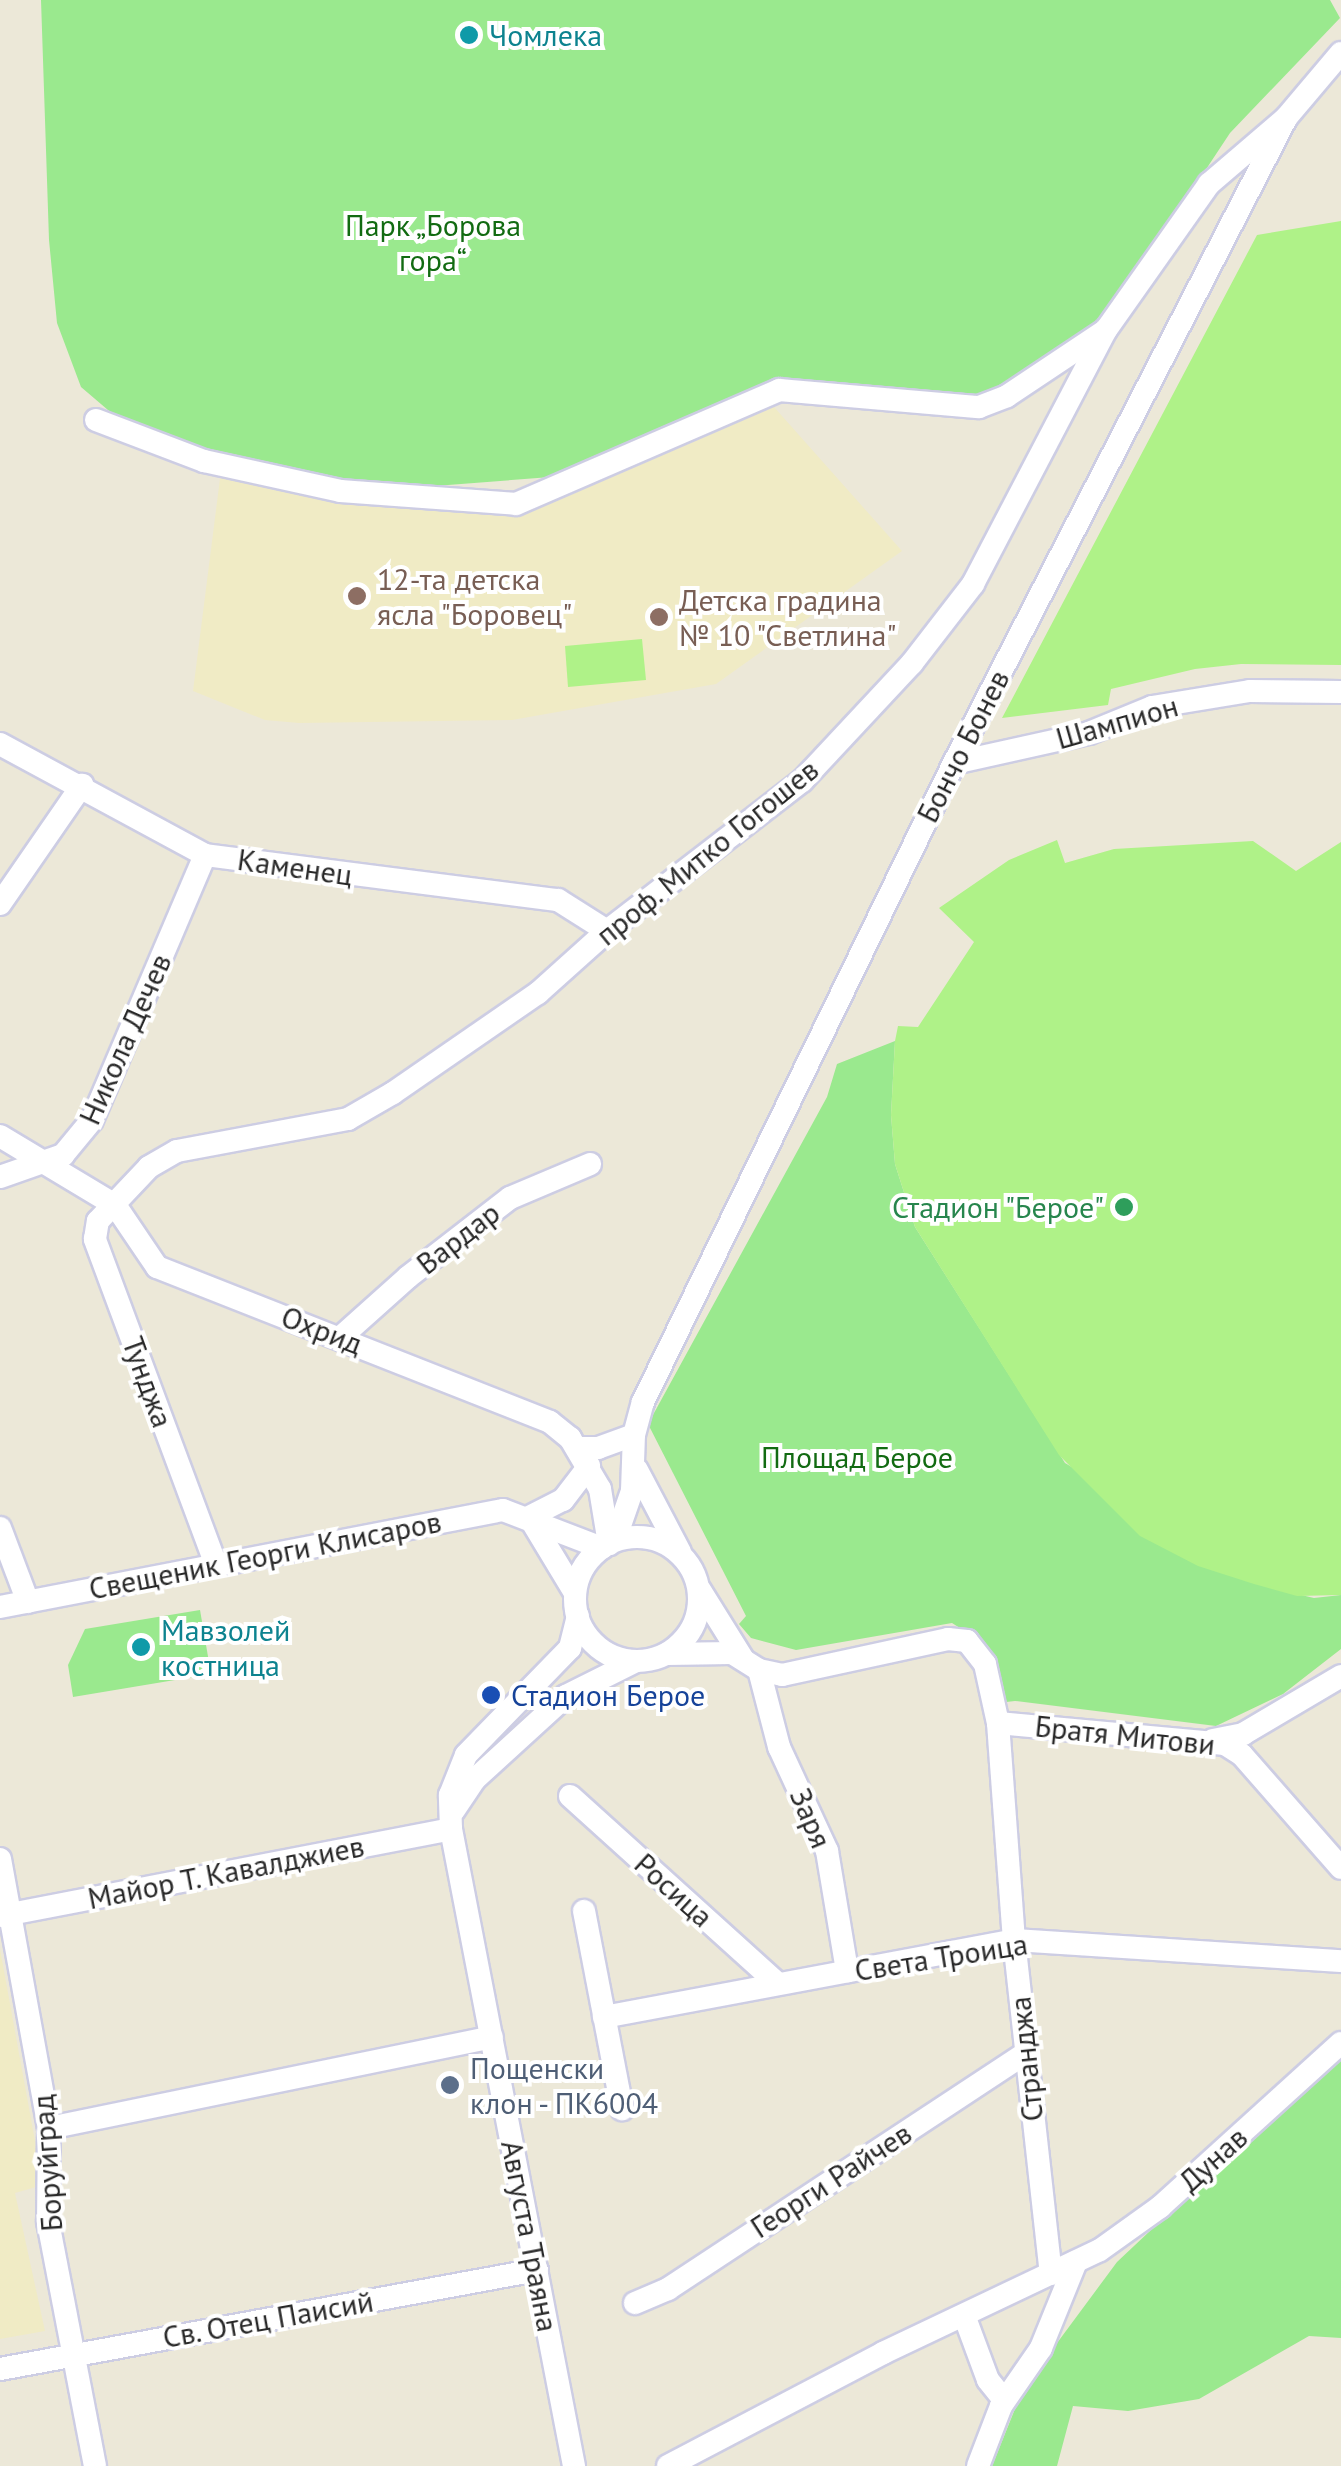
<!DOCTYPE html>
<html>
<head>
<meta charset="utf-8">
<style>
  body { margin:0 }
  #map { position:relative; width:1341px; height:2466px; overflow:hidden; background:#ece8d8; font-family:"PT Sans",sans-serif }
  div>[style] { position:absolute }
  [style*='--x'] { left:calc(var(--x)*1px); top:calc(var(--y)*1px); width:calc(var(--w)*1px); rotate:calc(var(--a)*1deg) }
  .education>* { inset:0; background:#f0ebc5 }
  .green>* { inset:0; background:#9ae98e }
  .pitch>* { inset:0; background:#aff288 }
  .roads { filter:drop-shadow(2px 0 #cdcde3) drop-shadow(-2px 0 #cdcde3) drop-shadow(0 2px #cdcde3) drop-shadow(0 -2px #cdcde3) }
  .minor>* { height:22px; margin:-11px; padding:0 11px; transform-origin:11px; border-radius:11px; background:#fff }
  .minor>.ring { margin:-11px; padding:0; box-sizing:content-box; background:none; border:22px solid #fff; border-radius:50% }
  .dots>* { width:28px; height:28px; translate:-50% -50%; box-sizing:border-box; border:5px solid #fff; border-radius:50% }
  span { translate:-50% -50%; white-space:nowrap; text-align:center; line-height:1.15; -webkit-text-stroke:8px #fff; paint-order:stroke }
  .culture-label { font-size:30px; color:#0d838f }
  .left { translate:0 -50%; text-align:left }
  .park-label { font-size:30px; color:#126b12 }
  .education-label { font-size:30px; color:#785e54 }
  .street-label { font-size:30px; color:#282828 }
  .leisure-label { font-size:30px; color:#27864d }
  .right { translate:-100% -50%; text-align:right }
  .transit-label { font-size:30px; color:#164399 }
  .service-label { font-size:30px; color:#4e5e75 }
</style>
</head>
<body>
<div id="map">
  <div class="education">
    <i style="clip-path:polygon(759px 390px,902px 551px,716px 684px,512px 720px,299px 723px,265px 720px,193px 691px,223px 455px,506px 501px)"></i>
    <i style="clip-path:polygon(0 1949px,43px 2185px,15px 2193px,45px 2331px,0 2339px)"></i>
  </div>
  <div class="green">
    <i style="clip-path:polygon(41px 0,1330px 0,1340px 18px,1230px 133px,1103px 325px,1003px 393px,967px 400px,891px 395px,791px 378px,577px 475px,448px 485px,349px 486px,209px 454px,115px 416px,81px 387px,57px 323px,49px 240px)"></i>
    <i style="clip-path:polygon(895px 1041px,891px 1115px,895px 1164px,915px 1227px,1065px 1463px,1280px 1590px,1314px 1598px,1341px 1595px,1341px 1649px,1283px 1694px,1216px 1726px,1015px 1701px,997px 1703px,974px 1637px,952px 1623px,796px 1650px,751px 1638px,739px 1624px,746px 1616px,648px 1424px,827px 1097px,837px 1064px)"></i>
    <i style="clip-path:polygon(200px 1610px,211px 1674px,73px 1697px,68px 1665px,85px 1629px)"></i>
    <i style="clip-path:polygon(1341px 2051px,1341px 2338px,1309px 2336px,1199px 2399px,1128px 2411px,1073px 2406px,1057px 2466px,992px 2466px,1023px 2389px,1117px 2262px)"></i>
  </div>
  <div class="pitch">
    <i style="clip-path:polygon(1341px 221px,1341px 665px,1241px 664px,1195px 669px,1111px 689px,1108px 705px,1002px 718px,1257px 235px)"></i>
    <i style="clip-path:polygon(642px 639px,646px 680px,568px 687px,565px 646px)"></i>
    <i style="clip-path:polygon(1057px 840px,1065px 863px,1114px 849px,1253px 841px,1296px 871px,1341px 842px,1341px 1595px,1297px 1596px,1254px 1584px,1198px 1566px,1140px 1536px,1059px 1455px,915px 1227px,895px 1164px,891px 1115px,895px 1041px,898px 1026px,918px 1027px,974px 942px,939px 908px,1009px 860px)"></i>
  </div>
  <div class="roads">
    <div class="minor">
      <i style="--x:96;--y:420;--w:116;--a:20.8"></i>
      <i style="--x:204;--y:461;--w:140;--a:12.4"></i>
      <i style="--x:341;--y:491;--w:175;--a:4.2"></i>
      <i style="--x:516;--y:504;--w:287;--a:-23.4"></i>
      <i style="--x:779;--y:390;--w:201;--a:4.9"></i>
      <i style="--x:979;--y:407;--w:30;--a:-21"></i>
      <i style="--x:1007;--y:396;--w:115;--a:-33.7"></i>
      <i style="--x:0;--y:744;--w:233;--a:28.4"></i>
      <i style="--x:205;--y:855;--w:356;--a:7.3"></i>
      <i style="--x:558;--y:900;--w:58;--a:32.3"></i>
      <i style="--x:954;--y:763;--w:138;--a:-12.5"></i>
      <i style="--x:1089;--y:733;--w:68;--a:-22.4"></i>
      <i style="--x:1152;--y:707;--w:99;--a:-9.3"></i>
      <i style="--x:1250;--y:691;--w:91;--a:0.6"></i>
      <i style="--x:0;--y:904;--w:145;--a:-55.4"></i>
      <i style="--x:0;--y:1136;--w:134;--a:31"></i>
      <i style="--x:115;--y:1205;--w:75;--a:55.9"></i>
      <i style="--x:157;--y:1267;--w:422;--a:21.5"></i>
      <i style="--x:550;--y:1422;--w:26;--a:39"></i>
      <i style="--x:570;--y:1438;--w:59;--a:59.5"></i>
      <i style="--x:600;--y:1489;--w:56;--a:80.7"></i>
      <i style="--x:0;--y:1177;--w:67;--a:-19.2"></i>
      <i style="--x:63;--y:1155;--w:45;--a:-50.4"></i>
      <i style="--x:92;--y:1120;--w:288;--a:-66.9"></i>
      <i style="--x:341;--y:1337;--w:90;--a:-41.8"></i>
      <i style="--x:408;--y:1277;--w:129;--a:-37.8"></i>
      <i style="--x:510;--y:1198;--w:87;--a:-23"></i>
      <i style="--x:577;--y:1448;--w:21;--a:0"></i>
      <i style="--x:598;--y:1448;--w:38;--a:-20"></i>
      <i style="--x:637;--y:1470;--w:93;--a:62.3"></i>
      <i style="--x:529;--y:1517;--w:38;--a:-27"></i>
      <i style="--x:563;--y:1500;--w:43;--a:-52.6"></i>
      <i style="--x:531;--y:1520;--w:85;--a:58.9"></i>
      <i style="--x:0;--y:1528;--w:79;--a:69.3"></i>
      <i class="ring" style="left:575px;top:1537px;width:102px;height:102px"></i>
      <i style="--x:615;--y:1540;--w:52;--a:-70.9"></i>
      <i style="--x:632;--y:1491;--w:56;--a:-88"></i>
      <i style="--x:634;--y:1435;--w:34;--a:-75"></i>
      <i style="--x:643;--y:1402;--w:711;--a:-64.05"></i>
      <i style="--x:954;--y:763;--w:725;--a:-62.76"></i>
      <i style="--x:1286;--y:118;--w:85;--a:-49.8"></i>
      <i style="--x:216;--y:1565;--w:348;--a:-110.4"></i>
      <i style="--x:95;--y:1239;--w:18;--a:-81"></i>
      <i style="--x:98;--y:1221;--w:74;--a:-46.6"></i>
      <i style="--x:149;--y:1167;--w:32;--a:-30"></i>
      <i style="--x:177;--y:1151;--w:174;--a:-10.6"></i>
      <i style="--x:348;--y:1119;--w:52;--a:-30"></i>
      <i style="--x:393;--y:1093;--w:176;--a:-34.6"></i>
      <i style="--x:538;--y:993;--w:93;--a:-41.9"></i>
      <i style="--x:607;--y:931;--w:246;--a:-37.6"></i>
      <i style="--x:802;--y:781;--w:161;--a:-47"></i>
      <i style="--x:912;--y:663;--w:100;--a:-52.3"></i>
      <i style="--x:973;--y:584;--w:287;--a:-62.4"></i>
      <i style="--x:1106;--y:330;--w:179;--a:-54.8"></i>
      <i style="--x:1209;--y:184;--w:101;--a:-40.6"></i>
      <i style="--x:700;--y:1590;--w:81;--a:58.1"></i>
      <i style="--x:0;--y:1607;--w:512;--a:-10.92"></i>
      <i style="--x:503;--y:1510;--w:106;--a:21"></i>
      <i style="--x:667;--y:1654;--w:65;--a:-0.9"></i>
      <i style="--x:732;--y:1653;--w:32;--a:32"></i>
      <i style="--x:759;--y:1670;--w:24;--a:12"></i>
      <i style="--x:782;--y:1675;--w:170;--a:-12.2"></i>
      <i style="--x:948;--y:1639;--w:19;--a:6"></i>
      <i style="--x:967;--y:1641;--w:29;--a:52"></i>
      <i style="--x:985;--y:1664;--w:60;--a:77.6"></i>
      <i style="--x:998;--y:1723;--w:228;--a:5.3"></i>
      <i style="--x:1225;--y:1744;--w:20;--a:33"></i>
      <i style="--x:1242;--y:1755;--w:150;--a:48.8"></i>
      <i style="--x:759;--y:1670;--w:80;--a:75.4"></i>
      <i style="--x:779;--y:1747;--w:115;--a:65.2"></i>
      <i style="--x:827;--y:1851;--w:122;--a:80.5"></i>
      <i style="--x:998;--y:1723;--w:218;--a:85.8"></i>
      <i style="--x:1014;--y:1940;--w:336;--a:83.7"></i>
      <i style="--x:1213;--y:1740;--w:31;--a:-11"></i>
      <i style="--x:1243;--y:1734;--w:114;--a:-30.6"></i>
      <i style="--x:570;--y:1796;--w:280;--a:42.1"></i>
      <i style="--x:454;--y:1810;--w:36;--a:-56"></i>
      <i style="--x:474;--y:1780;--w:125;--a:-42.4"></i>
      <i style="--x:566;--y:1696;--w:76;--a:-26.6"></i>
      <i style="--x:0;--y:1859;--w:273;--a:79.7"></i>
      <i style="--x:49;--y:2128;--w:94;--a:90.6"></i>
      <i style="--x:48;--y:2222;--w:248;--a:79.1"></i>
      <i style="--x:584;--y:1911;--w:202;--a:79.1"></i>
      <i style="--x:0;--y:1916;--w:459;--a:-10.9"></i>
      <i style="--x:604;--y:2017;--w:417;--a:-10.6"></i>
      <i style="--x:1014;--y:1940;--w:328;--a:3.7"></i>
      <i style="--x:49;--y:2128;--w:452;--a:-11.6"></i>
      <i style="--x:635;--y:2303;--w:36;--a:-23"></i>
      <i style="--x:668;--y:2289;--w:427;--a:-33.4"></i>
      <i style="--x:964;--y:2315;--w:69;--a:69.7"></i>
      <i style="--x:988;--y:2380;--w:26;--a:51"></i>
      <i style="--x:0;--y:2369;--w:546;--a:-10.45"></i>
      <i style="--x:574;--y:2466;--w:649;--a:-100.93"></i>
      <i style="--x:451;--y:1829;--w:34;--a:-92"></i>
      <i style="--x:450;--y:1795;--w:43;--a:-68.2"></i>
      <i style="--x:466;--y:1755;--w:149;--a:-45.8"></i>
      <i style="--x:570;--y:1648;--w:33;--a:-76"></i>
      <i style="--x:668;--y:2466;--w:243;--a:-27.7"></i>
      <i style="--x:883;--y:2353;--w:240;--a:-25.4"></i>
      <i style="--x:1100;--y:2250;--w:74;--a:-35.6"></i>
      <i style="--x:1160;--y:2207;--w:244;--a:-42.2"></i>
      <i style="--x:978;--y:2466;--w:64;--a:-69"></i>
      <i style="--x:1001;--y:2406;--w:70;--a:-55.4"></i>
      <i style="--x:1041;--y:2348;--w:93;--a:-67.9"></i>
    </div>
  </div>
  <div class="dots">
    <i style="left:469px;top:35px;background:#0f9aa8"></i>
    <i style="left:357px;top:596px;background:#8d6e63"></i>
    <i style="left:659px;top:617px;background:#8d6e63"></i>
    <i style="left:1124px;top:1207px;background:#2e9e5b"></i>
    <i style="left:141px;top:1647px;background:#0f9aa8"></i>
    <i style="left:491px;top:1695px;background:#1a4fb4"></i>
    <i style="left:450px;top:2085px;background:#5c6f8a"></i>
  </div>
  <div class="culture-label">
    <span class="left" style="left:489px;top:35px">Чомлека</span>
    <span class="left" style="left:161px;top:1647px">Мавзолей<br>костница</span>
  </div>
  <div class="park-label">
    <span style="left:433px;top:242px">Парк „Борова<br>гора“</span>
    <span style="left:857px;top:1457px">Площад Берое</span>
  </div>
  <div class="education-label">
    <span class="left" style="left:377px;top:596px">12-та детска<br>ясла "Боровец"</span>
    <span class="left" style="left:679px;top:617px">Детска градина<br>№ 10 "Светлина"</span>
  </div>
  <div class="street-label">
    <span style="left:1117px;top:722px;rotate:-16deg">Шампион</span>
    <span style="left:963px;top:746px;rotate:-63deg">Бончо Бонев</span>
    <span style="left:707px;top:852px;rotate:-39deg">проф. Митко Гогошев</span>
    <span style="left:295px;top:867px;rotate:8deg">Каменец</span>
    <span style="left:125px;top:1039px;rotate:-66deg">Никола Дечев</span>
    <span style="left:458px;top:1238px;rotate:-38deg">Вардар</span>
    <span style="left:322px;top:1330px;rotate:21deg">Охрид</span>
    <span style="left:148px;top:1382px;rotate:70deg">Тунджа</span>
    <span style="left:265px;top:1555px;rotate:-11deg">Свещеник Георги Клисаров</span>
    <span style="left:1125px;top:1735px;rotate:6deg">Братя Митови</span>
    <span style="left:811px;top:1818px;rotate:67deg">Заря</span>
    <span style="left:226px;top:1872px;rotate:-11deg">Майор Т. Кавалджиев</span>
    <span style="left:674px;top:1890px;rotate:42deg">Росица</span>
    <span style="left:941px;top:1957px;rotate:-9deg">Света Троица</span>
    <span style="left:1026px;top:2059px;rotate:-96deg">Странджа</span>
    <span style="left:1213px;top:2159px;rotate:-42deg">Дунав</span>
    <span style="left:47px;top:2163px;rotate:-94deg">Боруйград</span>
    <span style="left:831px;top:2180px;rotate:-33deg">Георги Райчев</span>
    <span style="left:530px;top:2236px;rotate:79deg">Августа Траяна</span>
    <span style="left:268px;top:2319px;rotate:-10deg">Св. Отец Паисий</span>
  </div>
  <div class="leisure-label">
    <span class="right" style="left:1104px;top:1207px">Стадион "Берое"</span>
  </div>
  <div class="transit-label">
    <span class="left" style="left:511px;top:1695px">Стадион Берое</span>
  </div>
  <div class="service-label">
    <span class="left" style="left:470px;top:2085px">Пощенски<br>клон - ПК6004</span>
  </div>
</div>
</body>
</html>
